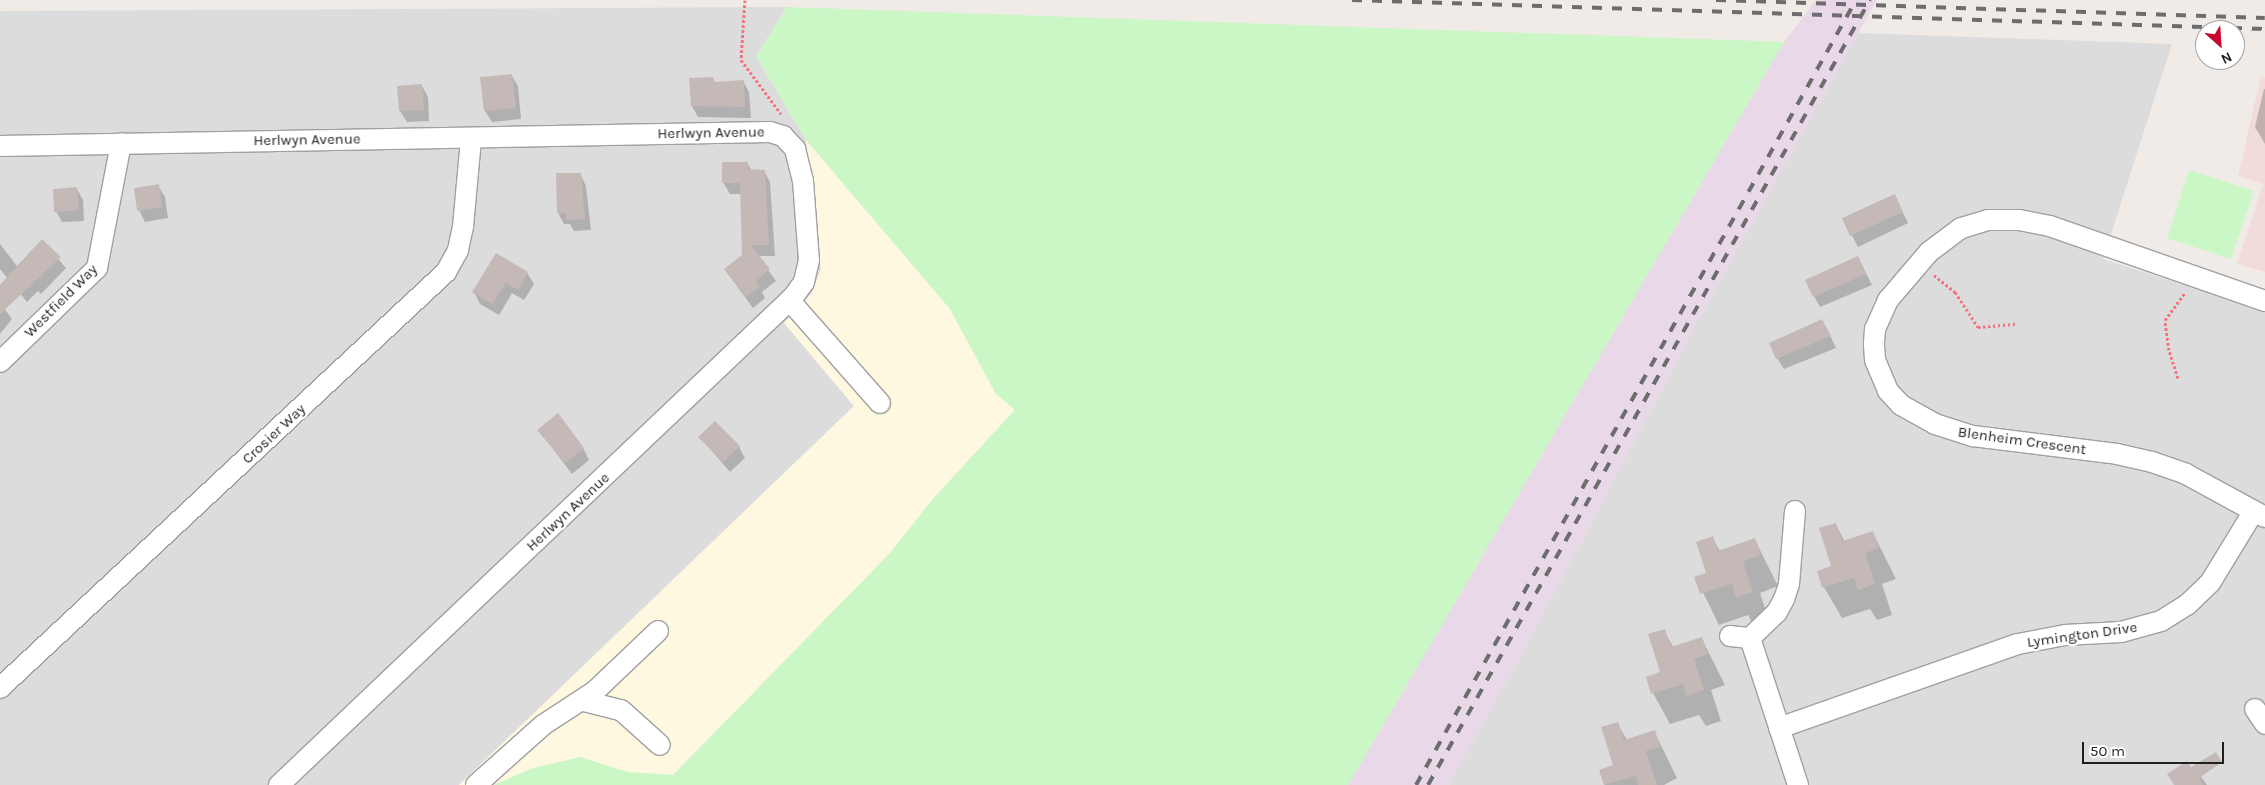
<!DOCTYPE html>
<html>
<head>
<meta charset="utf-8">
<style>
  body { margin:0 }
  #map { position:relative; width:2265px; height:785px; overflow:hidden; background:#f0ebe6; font-family:Karla,sans-serif }
  div>[style] { position:absolute }
  [style*='--x'] { left:calc(var(--x)*1px); top:calc(var(--y)*1px); width:calc(var(--w)*1px); rotate:calc(var(--a)*1deg) }
  .residential>* { inset:0; background:#dddcdd }
  .industrial>* { inset:0; background:#e8d8e8 }
  .education>* { inset:0; background:#fef8e1 }
  .military>* { inset:0; background:#f1dcda }
  .park>* { inset:0; background:#cbf7c6 }
  .shadow>* { inset:0; background:#0003 }
  .building>* { inset:0; background:#c4b9b6 }
  .path>* { height:3px; margin-top:-1.5px; transform-origin:0; background:repeating-linear-gradient(90deg,#f4737e 0 2.5px,transparent 0 5px) }
  .roads { filter:drop-shadow(1px 0 #a0a0a0) drop-shadow(-1px 0 #a0a0a0) drop-shadow(0 1px #a0a0a0) drop-shadow(0 -1px #a0a0a0) }
  .minor>* { height:20px; margin:-10px; padding:0 10px; transform-origin:10px; border-radius:10px; background:#fff }
  .rail>* { height:4px; margin-top:-2px; transform-origin:0; background:repeating-linear-gradient(90deg,#6d6d6d 0 10px,transparent 0 20px) }
  span { translate:-50% -50%; white-space:nowrap; text-align:center; line-height:1.15; -webkit-text-stroke:5px #fff; paint-order:stroke }
  .street-label { font-size:15px; color:#1f1f1f }
  .north { position:absolute; left:2195px; top:20px; width:50px; height:50px; box-sizing:border-box; background:#fff; border:1px solid #a5a5a5; border-radius:50%; rotate:154deg; font-size:14px; font-weight:700; line-height:20px; text-align:center; color:#1f1f1f }
  .north::after { content:''; display:block; margin:auto; width:18px; height:22px; background:#c7082d; clip-path:polygon(50% 0,100% 100%,50% 72%,0 100%) }
  .scale { position:absolute; left:2082px; top:742px; width:142px; height:22px; box-sizing:border-box; border:2px solid #1f1f1f; border-top:0; padding-left:6px; font-size:15px; line-height:18px; white-space:nowrap; color:#1f1f1f; -webkit-text-stroke:4px #fff; paint-order:stroke }
</style>
</head>
<body>
<div id="map">
  <div class="residential">
    <i style="clip-path:polygon(787px 7px,756px 56px,806px 140px,821px 269px,812px 293px,784px 323px,854px 406px,459px 785px,0 785px,0 11px)"></i>
    <i style="clip-path:polygon(1857px 33px,2172px 44px,2103px 259px,2265px 311px,2265px 785px,1448px 785px,1516px 665px,1702px 313px)"></i>
  </div>
  <div class="industrial">
    <i style="clip-path:polygon(1816px 0,1877px 0,1702px 313px,1516px 665px,1448px 785px,1348px 785px,1784px 42px)"></i>
  </div>
  <div class="education">
    <i style="clip-path:polygon(806px 140px,950px 309px,996px 394px,1015px 409px,932px 500px,890px 553px,673px 775px,627px 772px,580px 757px,491px 785px,459px 785px,854px 406px,784px 323px,812px 293px,821px 269px)"></i>
  </div>
  <div class="military">
    <i style="clip-path:polygon(2261px 76px,2265px 78px,2265px 272px,2237px 264px,2263px 184px,2238px 176px)"></i>
  </div>
  <div class="park">
    <i style="clip-path:polygon(787px 7px,1784px 42px,1348px 785px,494px 785px,530px 769px,580px 757px,627px 772px,673px 775px,890px 553px,932px 500px,1015px 410px,996px 394px,950px 309px,806px 140px,756px 56px)"></i>
    <i style="clip-path:polygon(2189px 170px,2254px 191px,2231px 259px,2167px 238px)"></i>
  </div>
  <div class="shadow">
    <i style="clip-path:polygon(511px 75px,518px 86px,521px 119px,492px 122px,485px 111px)"></i>
    <i style="clip-path:polygon(713px 78px,715px 83px,743px 81px,749px 92px,751px 118px,698px 117px,692px 106px,690px 79px)"></i>
    <i style="clip-path:polygon(422px 86px,428px 97px,429px 121px,407px 122px,400px 111px)"></i>
    <i style="clip-path:polygon(2264px 89px,2265px 89px,2265px 144px,2255px 127px)"></i>
    <i style="clip-path:polygon(747px 163px,752px 171px,764px 171px,770px 182px,775px 256px,758px 256px,776px 281px,762px 292px,765px 298px,753px 308px,725px 270px,744px 255px,742px 194px,730px 194px,723px 182px)"></i>
    <i style="clip-path:polygon(580px 174px,586px 186px,591px 230px,574px 231px,570px 224px,564px 224px,558px 213px)"></i>
    <i style="clip-path:polygon(158px 186px,165px 197px,168px 218px,145px 222px,139px 210px)"></i>
    <i style="clip-path:polygon(77px 189px,83px 200px,84px 221px,62px 222px,56px 211px)"></i>
    <i style="clip-path:polygon(1894px 195px,1908px 223px,1858px 247px,1843px 218px)"></i>
    <i style="clip-path:polygon(42px 240px,66px 268px,41px 294px,38px 291px,27px 302px,0 269px,0 244px,17px 266px)"></i>
    <i style="clip-path:polygon(1858px 257px,1872px 285px,1820px 307px,1814px 296px)"></i>
    <i style="clip-path:polygon(527px 273px,534px 284px,524px 300px,512px 293px,499px 315px,480px 304px,474px 292px)"></i>
    <i style="clip-path:polygon(0 303px,12px 319px,0 334px)"></i>
    <i style="clip-path:polygon(1828px 331px,1836px 348px,1784px 369px,1777px 358px)"></i>
    <i style="clip-path:polygon(539px 430px,583px 448px,589px 460px,572px 474px)"></i>
    <i style="clip-path:polygon(700px 437px,739px 447px,745px 458px,730px 472px)"></i>
    <i style="clip-path:polygon(1836px 525px,1845px 542px,1873px 533px,1896px 579px,1882px 584px,1892px 615px,1877px 620px,1870px 609px,1842px 618px,1824px 587px,1833px 567px)"></i>
    <i style="clip-path:polygon(1712px 538px,1720px 551px,1755px 540px,1778px 586px,1760px 593px,1770px 624px,1755px 628px,1748px 615px,1719px 625px,1696px 578px,1708px 574px)"></i>
    <i style="clip-path:polygon(1664px 631px,1674px 648px,1702px 639px,1725px 685px,1711px 690px,1721px 721px,1706px 726px,1699px 715px,1670px 724px,1653px 693px,1662px 673px)"></i>
    <i style="clip-path:polygon(1617px 723px,1627px 740px,1654px 731px,1677px 778px,1664px 785px,1605px 785px,1600px 771px,1615px 766px)"></i>
    <i style="clip-path:polygon(2194px 767px,2207px 785px,2175px 785px,2191px 769px)"></i>
  </div>
  <div class="building">
    <i style="clip-path:polygon(512px 74px,516px 108px,484px 111px,480px 77px)"></i>
    <i style="clip-path:polygon(713px 77px,714px 82px,744px 80px,745px 107px,691px 106px,689px 78px)"></i>
    <i style="clip-path:polygon(422px 84px,424px 110px,399px 111px,397px 86px)"></i>
    <i style="clip-path:polygon(722px 162px,748px 162px,748px 169px,765px 170px,769px 245px,751px 245px,770px 269px,756px 281px,760px 286px,746px 297px,724px 269px,742px 255px,740px 183px,722px 183px)"></i>
    <i style="clip-path:polygon(556px 173px,581px 173px,585px 219px,566px 220px,566px 213px,557px 213px)"></i>
    <i style="clip-path:polygon(159px 184px,162px 207px,137px 211px,134px 188px)"></i>
    <i style="clip-path:polygon(77px 187px,79px 210px,54px 212px,53px 189px)"></i>
    <i style="clip-path:polygon(1895px 194px,1903px 212px,1850px 236px,1842px 218px)"></i>
    <i style="clip-path:polygon(42px 239px,61px 257px,0 314px,0 285px)"></i>
    <i style="clip-path:polygon(496px 253px,528px 272px,518px 290px,506px 283px,492px 304px,472px 292px)"></i>
    <i style="clip-path:polygon(1858px 256px,1866px 274px,1813px 297px,1805px 280px)"></i>
    <i style="clip-path:polygon(1822px 319px,1831px 336px,1776px 359px,1769px 343px)"></i>
    <i style="clip-path:polygon(558px 413px,584px 448px,565px 463px,537px 430px)"></i>
    <i style="clip-path:polygon(715px 421px,740px 446px,723px 462px,698px 437px)"></i>
    <i style="clip-path:polygon(1836px 523px,1842px 541px,1873px 531px,1879px 548px,1865px 553px,1875px 584px,1858px 590px,1854px 578px,1822px 588px,1817px 571px,1831px 566px,1819px 528px)"></i>
    <i style="clip-path:polygon(1713px 536px,1718px 551px,1755px 538px,1761px 555px,1743px 561px,1753px 592px,1736px 598px,1732px 584px,1700px 594px,1694px 577px,1706px 573px,1696px 542px)"></i>
    <i style="clip-path:polygon(1665px 629px,1671px 647px,1702px 637px,1708px 654px,1694px 659px,1704px 690px,1686px 696px,1683px 684px,1651px 694px,1646px 677px,1660px 672px,1648px 634px)"></i>
    <i style="clip-path:polygon(1618px 722px,1624px 740px,1655px 730px,1660px 747px,1646px 751px,1657px 785px,1638px 785px,1636px 776px,1604px 785px,1599px 770px,1613px 765px,1601px 727px)"></i>
    <i style="clip-path:polygon(2216px 752px,2222px 762px,2199px 778px,2203px 785px,2174px 785px,2167px 774px,2187px 761px,2191px 767px)"></i>
  </div>
  <div class="path">
    <i style="--x:745;--y:0;--w:60;--a:93.8"></i>
    <i style="--x:741;--y:60;--w:67;--a:53.5"></i>
    <i style="--x:1934;--y:275;--w:27;--a:39"></i>
    <i style="--x:1955;--y:292;--w:42;--a:56.7"></i>
    <i style="--x:1978;--y:327;--w:38;--a:-5"></i>
    <i style="--x:2178;--y:378;--w:29;--a:-108"></i>
    <i style="--x:2169;--y:350;--w:30;--a:-98"></i>
    <i style="--x:2165;--y:320;--w:34;--a:-54"></i>
  </div>
  <div class="roads">
    <div class="minor">
      <i style="--x:0;--y:146;--w:770;--a:-1.04"></i>
      <i style="--x:770;--y:132;--w:14;--a:17"></i>
      <i style="--x:783;--y:136;--w:18;--a:47"></i>
      <i style="--x:795;--y:149;--w:33;--a:76"></i>
      <i style="--x:803;--y:181;--w:79;--a:85.7"></i>
      <i style="--x:809;--y:260;--w:23;--a:103"></i>
      <i style="--x:804;--y:282;--w:19;--a:126"></i>
      <i style="--x:793;--y:297;--w:709;--a:136.49"></i>
      <i style="--x:790;--y:301;--w:136;--a:48.6"></i>
      <i style="--x:2265;--y:301;--w:228;--a:-160.8"></i>
      <i style="--x:2050;--y:226;--w:32;--a:-169"></i>
      <i style="--x:2019;--y:220;--w:31;--a:180"></i>
      <i style="--x:1988;--y:220;--w:28;--a:163"></i>
      <i style="--x:1961;--y:228;--w:40;--a:143"></i>
      <i style="--x:1929;--y:252;--w:63;--a:130.5"></i>
      <i style="--x:1888;--y:300;--w:32;--a:114"></i>
      <i style="--x:1875;--y:329;--w:16;--a:94"></i>
      <i style="--x:1874;--y:345;--w:15;--a:86"></i>
      <i style="--x:1875;--y:360;--w:34;--a:67"></i>
      <i style="--x:1888;--y:391;--w:19;--a:47"></i>
      <i style="--x:1901;--y:405;--w:39;--a:29"></i>
      <i style="--x:1935;--y:424;--w:40;--a:18"></i>
      <i style="--x:1973;--y:436;--w:145;--a:7.1"></i>
      <i style="--x:2117;--y:454;--w:36;--a:13"></i>
      <i style="--x:2152;--y:462;--w:36;--a:19"></i>
      <i style="--x:2186;--y:474;--w:90;--a:28.6"></i>
      <i style="--x:0;--y:362;--w:135;--a:-44.1"></i>
      <i style="--x:97;--y:268;--w:127;--a:-79.1"></i>
      <i style="--x:1795;--y:511;--w:73;--a:94.7"></i>
      <i style="--x:1789;--y:584;--w:16;--a:108"></i>
      <i style="--x:1784;--y:599;--w:15;--a:118"></i>
      <i style="--x:1777;--y:612;--w:37;--a:136"></i>
      <i style="--x:1750;--y:638;--w:155;--a:71.9"></i>
      <i style="--x:1730;--y:636;--w:20;--a:6"></i>
      <i style="--x:0;--y:688;--w:610;--a:-43.01"></i>
      <i style="--x:446;--y:272;--w:25;--a:-61"></i>
      <i style="--x:458;--y:250;--w:24;--a:-78"></i>
      <i style="--x:463;--y:227;--w:88;--a:-84.8"></i>
      <i style="--x:584;--y:701;--w:38;--a:14"></i>
      <i style="--x:621;--y:710;--w:52;--a:41.9"></i>
      <i style="--x:2255;--y:709;--w:18;--a:56"></i>
      <i style="--x:1779;--y:728;--w:253;--a:-19.4"></i>
      <i style="--x:2018;--y:644;--w:48;--a:-10.8"></i>
      <i style="--x:2065;--y:635;--w:56;--a:-3.1"></i>
      <i style="--x:2121;--y:632;--w:41;--a:-15.4"></i>
      <i style="--x:2161;--y:621;--w:31;--a:-32"></i>
      <i style="--x:2187;--y:605;--w:32;--a:-44"></i>
      <i style="--x:2210;--y:583;--w:84;--a:-58.6"></i>
      <i style="--x:476;--y:785;--w:90;--a:-41.8"></i>
      <i style="--x:543;--y:725;--w:62;--a:-33.2"></i>
      <i style="--x:595;--y:691;--w:87;--a:-43.6"></i>
    </div>
  </div>
  <div class="rail">
    <i style="--x:1352;--y:0;--w:913;--a:1.82"></i>
    <i style="--x:1716;--y:0;--w:549;--a:1.88"></i>
    <i style="--x:1416;--y:785;--w:900;--a:-60.73"></i>
    <i style="--x:1428;--y:785;--w:901;--a:-60.62"></i>
  </div>
  <div class="street-label">
    <span style="left:711px;top:133px;rotate:-1deg">Herlwyn Avenue</span>
    <span style="left:307px;top:140px;rotate:-1deg">Herlwyn Avenue</span>
    <span style="left:61px;top:301px;rotate:-45deg">Westfield Way</span>
    <span style="left:274px;top:434px;rotate:-43deg">Crosier Way</span>
    <span style="left:2022px;top:441px;rotate:8deg">Blenheim Crescent</span>
    <span style="left:568px;top:512px;rotate:-43deg">Herlwyn Avenue</span>
    <span style="left:2082px;top:635px;rotate:-8deg">Lymington Drive</span>
  </div>
  <div class="north">N</div>
  <div class="scale">50 m</div>
</div>
</body>
</html>
